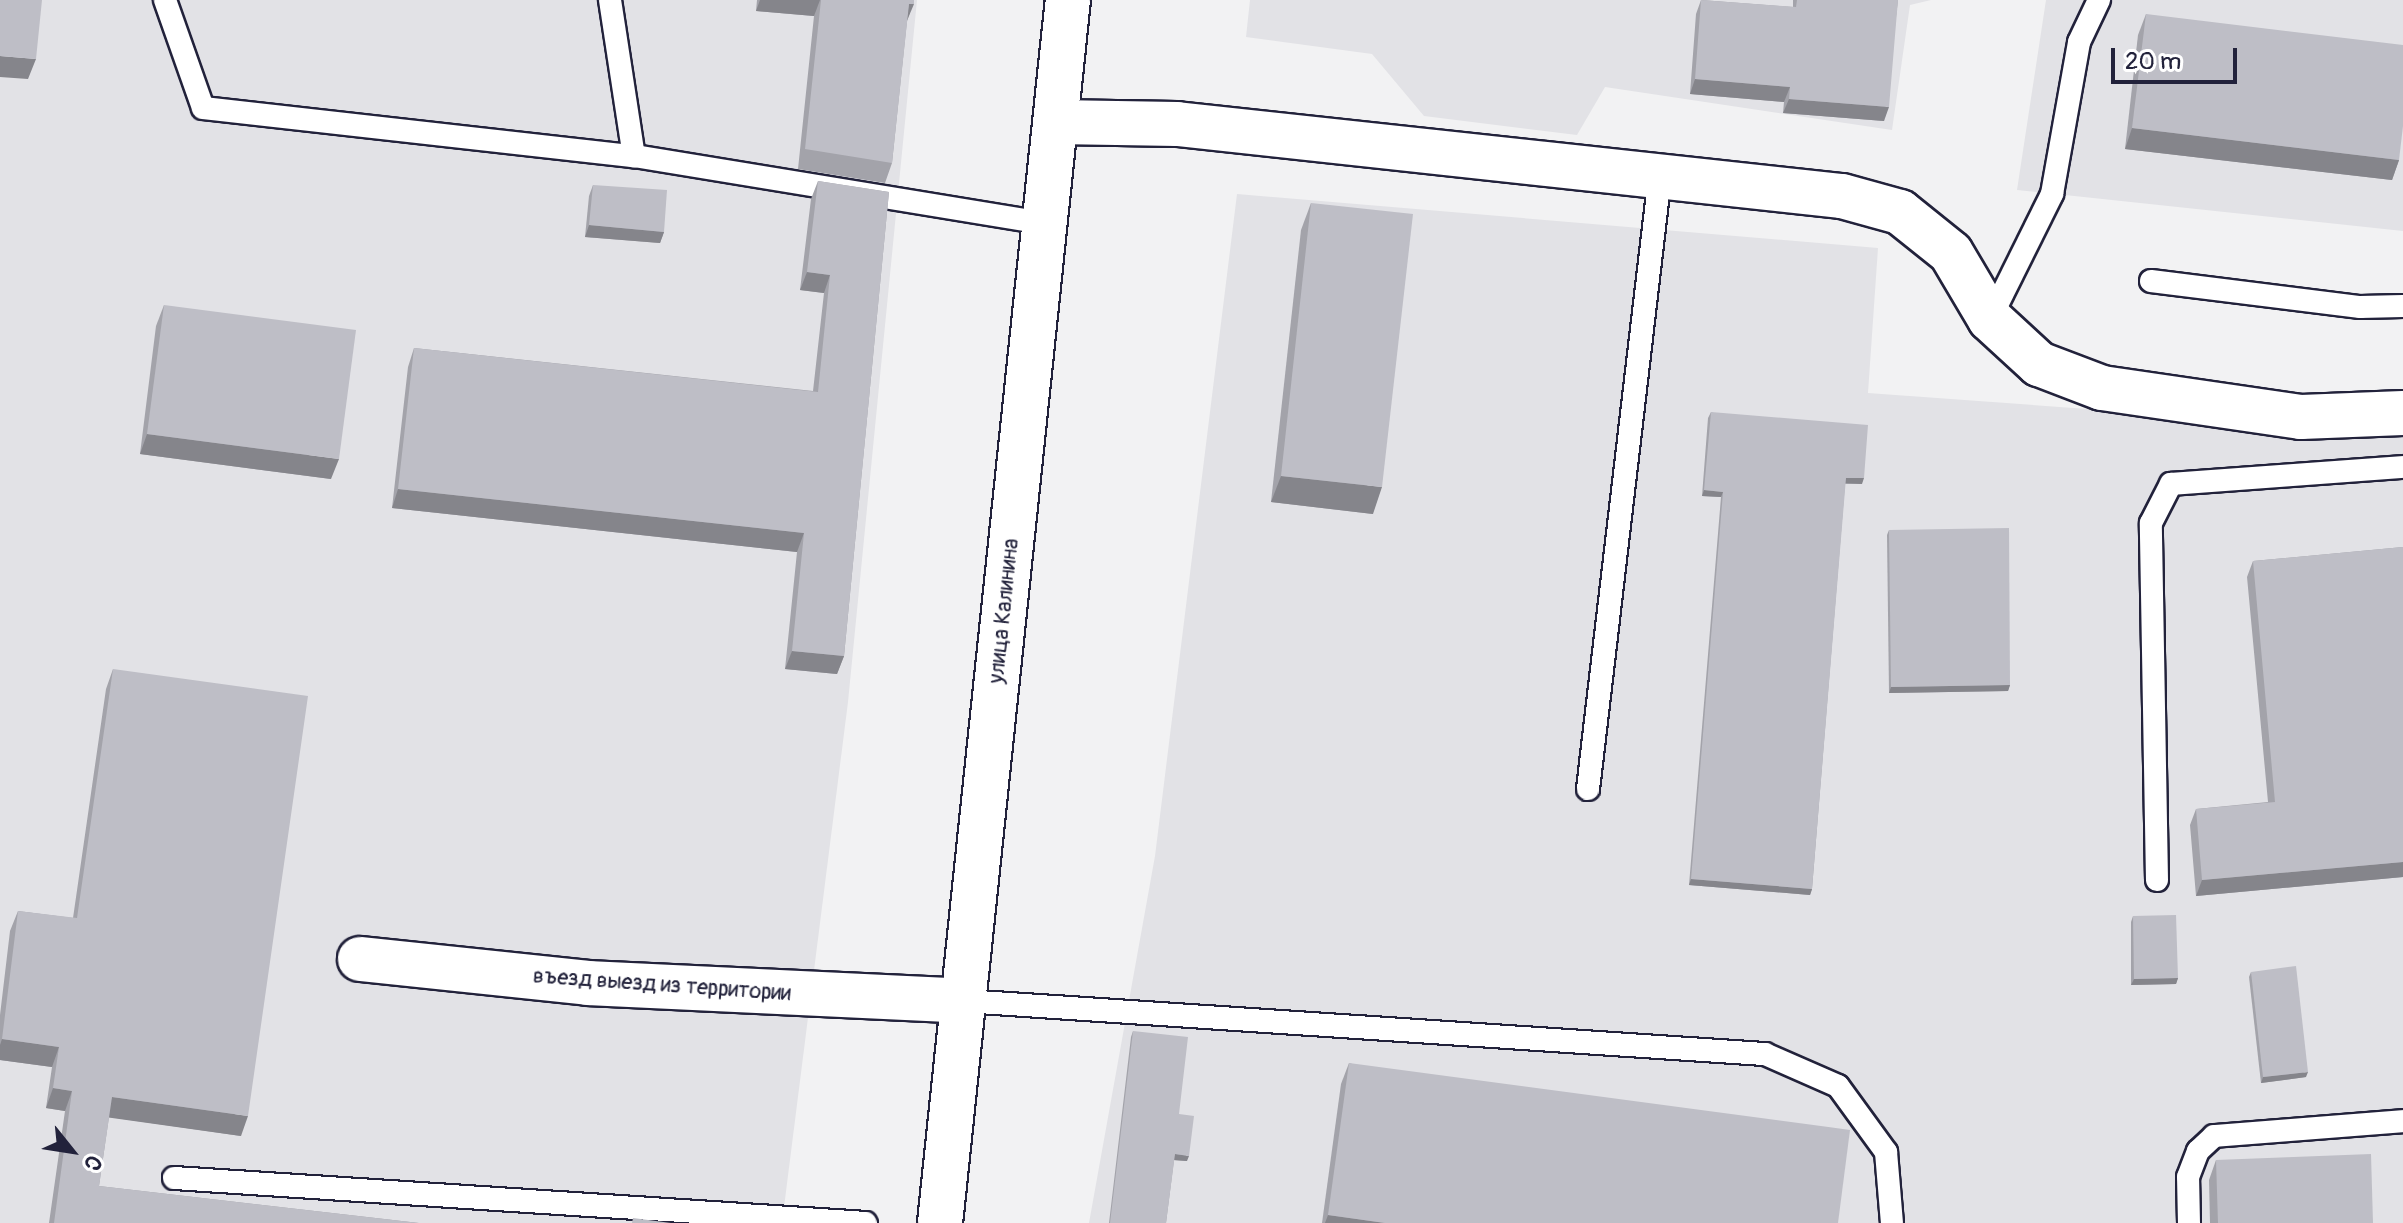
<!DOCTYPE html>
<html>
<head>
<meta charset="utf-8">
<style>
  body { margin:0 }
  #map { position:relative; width:2403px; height:1223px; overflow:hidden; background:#f2f2f3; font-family:Pangolin,sans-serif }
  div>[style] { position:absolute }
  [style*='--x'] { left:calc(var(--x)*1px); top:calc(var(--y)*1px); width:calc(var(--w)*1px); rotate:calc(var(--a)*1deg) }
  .built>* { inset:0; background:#e2e2e6 }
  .roads { filter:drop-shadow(2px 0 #22223b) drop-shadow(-2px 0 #22223b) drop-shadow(0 2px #22223b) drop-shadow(0 -2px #22223b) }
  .lane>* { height:22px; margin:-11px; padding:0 11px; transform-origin:11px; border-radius:11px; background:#fff }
  .street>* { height:44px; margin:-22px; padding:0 22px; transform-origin:22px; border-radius:22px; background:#fff }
  .secondary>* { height:44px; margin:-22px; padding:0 22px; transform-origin:22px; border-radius:22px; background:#fff }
  .wall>* { inset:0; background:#a3a3aa }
  .shaded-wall>* { inset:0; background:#85858b }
  .building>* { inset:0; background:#bebec6 }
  span { translate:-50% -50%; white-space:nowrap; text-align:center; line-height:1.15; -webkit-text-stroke:8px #fff; paint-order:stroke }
  .street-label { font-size:22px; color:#22223b }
  .north { position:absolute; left:32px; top:1111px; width:80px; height:80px; -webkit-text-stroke:6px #fff; paint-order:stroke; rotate:120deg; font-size:22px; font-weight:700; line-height:32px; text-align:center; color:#22223b }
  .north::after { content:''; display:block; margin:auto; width:28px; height:36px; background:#22223b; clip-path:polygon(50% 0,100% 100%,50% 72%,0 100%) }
  .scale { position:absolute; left:2111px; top:48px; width:126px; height:36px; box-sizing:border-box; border:4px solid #22223b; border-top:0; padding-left:10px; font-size:24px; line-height:28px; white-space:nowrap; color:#22223b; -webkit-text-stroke:6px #fff; paint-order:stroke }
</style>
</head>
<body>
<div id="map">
  <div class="built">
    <i style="clip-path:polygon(0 0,917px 0,848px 702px,782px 1223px,0 1223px)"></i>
    <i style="clip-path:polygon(1250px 0,1931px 0,1910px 5px,1892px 130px,1605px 87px,1577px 135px,1424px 116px,1372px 54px,1246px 37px)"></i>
    <i style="clip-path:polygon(2046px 0,2403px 0,2403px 231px,2017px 190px)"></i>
    <i style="clip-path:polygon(1237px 194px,1878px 248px,1868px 393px,2403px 432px,2403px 1223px,1089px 1223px,1155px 856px)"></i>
  </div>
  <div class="roads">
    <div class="lane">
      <i style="--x:165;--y:0;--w:114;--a:70.6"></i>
      <i style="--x:203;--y:108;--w:434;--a:6.4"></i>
      <i style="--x:634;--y:156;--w:415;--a:9.3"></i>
      <i style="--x:610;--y:0;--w:158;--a:81.3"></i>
      <i style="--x:2151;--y:281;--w:211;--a:7.1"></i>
      <i style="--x:2360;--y:307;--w:43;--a:-1.3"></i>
      <i style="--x:1990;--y:319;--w:140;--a:-63.6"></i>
      <i style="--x:2052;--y:194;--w:154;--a:-79.9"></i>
      <i style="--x:2079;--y:42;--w:47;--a:-64.5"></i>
      <i style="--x:1588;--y:789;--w:617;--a:-83.3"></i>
      <i style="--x:2157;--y:880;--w:357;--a:-91"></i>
      <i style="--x:2151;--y:523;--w:44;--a:-62.9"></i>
      <i style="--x:2171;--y:484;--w:233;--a:-4.2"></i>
      <i style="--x:964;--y:1001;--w:803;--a:3.79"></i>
      <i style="--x:1765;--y:1054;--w:80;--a:23.7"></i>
      <i style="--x:1838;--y:1086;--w:82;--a:54"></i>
      <i style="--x:1886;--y:1152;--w:71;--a:85.2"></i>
      <i style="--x:174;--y:1178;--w:693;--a:3.72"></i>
      <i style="--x:2189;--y:1223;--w:46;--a:-91.2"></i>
      <i style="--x:2188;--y:1177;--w:28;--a:-69"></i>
      <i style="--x:2198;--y:1151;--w:22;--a:-43"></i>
      <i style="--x:2214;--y:1136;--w:190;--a:-4.5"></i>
    </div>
    <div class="street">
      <i style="--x:1056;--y:122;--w:121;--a:0.9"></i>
      <i style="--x:1177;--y:124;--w:669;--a:6.18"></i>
      <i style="--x:1842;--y:196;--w:60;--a:15.4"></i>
      <i style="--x:1900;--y:212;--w:65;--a:38.8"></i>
      <i style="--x:1951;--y:253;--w:77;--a:59.4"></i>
      <i style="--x:1990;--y:319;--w:67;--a:42.6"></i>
      <i style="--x:2039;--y:364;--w:67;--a:20.9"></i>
      <i style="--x:2102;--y:388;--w:201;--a:8.3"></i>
      <i style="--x:2301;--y:417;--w:102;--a:-2.2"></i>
      <i style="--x:360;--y:959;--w:229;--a:6"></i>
      <i style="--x:588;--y:983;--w:376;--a:2.7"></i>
    </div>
    <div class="secondary">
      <i style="--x:940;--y:1223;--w:1230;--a:-84.03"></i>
    </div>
  </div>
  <div class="wall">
    <i style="clip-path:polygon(757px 0,914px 0,907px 21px,892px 163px,885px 183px,798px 169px,814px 16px,756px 11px)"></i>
    <i style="clip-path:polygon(1701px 0,1793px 7px,1793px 0,1898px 0,1884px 121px,1783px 113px,1784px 102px,1690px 94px,1696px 14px)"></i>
    <i style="clip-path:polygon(2146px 14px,2399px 160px,2392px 180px,2125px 149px,2138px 35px)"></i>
    <i style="clip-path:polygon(818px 181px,889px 192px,844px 656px,837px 674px,785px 669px,797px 552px,392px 508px,408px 367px,414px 348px,813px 391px,824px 293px,800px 290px,811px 199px)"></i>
    <i style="clip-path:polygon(593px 185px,664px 232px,660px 243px,585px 237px,589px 196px)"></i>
    <i style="clip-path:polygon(1311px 203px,1373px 514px,1271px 502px,1301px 230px)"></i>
    <i style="clip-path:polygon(164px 305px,331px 479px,140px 454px,156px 326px)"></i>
    <i style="clip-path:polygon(1711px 412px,1862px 484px,1845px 484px,1812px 889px,1810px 895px,1689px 885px,1721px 497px,1702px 496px,1708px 418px)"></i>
    <i style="clip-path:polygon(1889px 530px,2010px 685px,2008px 691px,1889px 693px,1887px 535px)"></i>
    <i style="clip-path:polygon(2403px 547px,2403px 877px,2196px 896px,2190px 825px,2196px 809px,2268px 802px,2247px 577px,2253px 561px)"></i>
    <i style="clip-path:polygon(113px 669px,241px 1136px,109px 1117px,99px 1186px,419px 1223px,49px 1223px,65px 1111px,46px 1108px,52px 1067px,0 1060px,0 1015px,10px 931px,18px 911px,73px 918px,106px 689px)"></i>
    <i style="clip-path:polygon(2133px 916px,2178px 978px,2176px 984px,2131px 985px,2131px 922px)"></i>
    <i style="clip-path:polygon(2251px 972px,2306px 1077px,2261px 1083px,2249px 977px)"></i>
    <i style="clip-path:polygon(1133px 1031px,1179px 1114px,1187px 1161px,1174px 1160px,1166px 1223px,1109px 1223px,1131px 1037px)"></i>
    <i style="clip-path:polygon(1349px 1063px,1838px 1223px,1322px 1223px,1341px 1084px)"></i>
    <i style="clip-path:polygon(2216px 1160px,2373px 1223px,2210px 1223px,2209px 1180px)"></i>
  </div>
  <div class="shaded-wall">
    <i style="clip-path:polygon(760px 0,820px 0,814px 16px,756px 11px)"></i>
    <i style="clip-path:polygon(909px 4px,914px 4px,906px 23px)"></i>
    <i style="clip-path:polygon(0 56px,36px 59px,28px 79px,0 77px)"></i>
    <i style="clip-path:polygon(1695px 79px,1790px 87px,1784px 102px,1690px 94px)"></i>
    <i style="clip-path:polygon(1789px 99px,1889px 107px,1884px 121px,1783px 113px)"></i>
    <i style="clip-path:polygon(2132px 128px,2399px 160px,2392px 180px,2125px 149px)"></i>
    <i style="clip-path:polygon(589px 225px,664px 232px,660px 243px,585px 237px)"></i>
    <i style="clip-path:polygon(807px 272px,830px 275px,824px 293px,800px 290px)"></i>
    <i style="clip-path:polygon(147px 434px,339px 459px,331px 479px,140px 454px)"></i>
    <i style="clip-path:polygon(1281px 476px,1382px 487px,1373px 514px,1271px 502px)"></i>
    <i style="clip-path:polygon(1846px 478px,1864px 478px,1862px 484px,1844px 483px)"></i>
    <i style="clip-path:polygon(398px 489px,804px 533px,797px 552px,392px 508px)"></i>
    <i style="clip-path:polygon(1704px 490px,1723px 492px,1721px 497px,1702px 496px)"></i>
    <i style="clip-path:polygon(792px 651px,844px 656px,837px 674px,785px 669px)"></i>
    <i style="clip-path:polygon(2010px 685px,2008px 691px,1889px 693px,1891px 687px)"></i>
    <i style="clip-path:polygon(2403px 862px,2403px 877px,2196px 896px,2202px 880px)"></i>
    <i style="clip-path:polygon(1691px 879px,1812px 889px,1810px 895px,1689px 885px)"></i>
    <i style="clip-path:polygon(2178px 978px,2176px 984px,2131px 985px,2134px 979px)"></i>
    <i style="clip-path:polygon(2px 1039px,59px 1047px,52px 1067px,0 1060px,0 1045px)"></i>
    <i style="clip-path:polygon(2308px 1072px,2306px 1077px,2261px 1083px,2263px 1077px)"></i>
    <i style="clip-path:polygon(53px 1088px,72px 1091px,65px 1111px,46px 1108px)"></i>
    <i style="clip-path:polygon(112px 1097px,248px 1116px,241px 1136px,105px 1117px)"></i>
    <i style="clip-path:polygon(1175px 1154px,1189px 1156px,1187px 1161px,1173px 1160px)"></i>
    <i style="clip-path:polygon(1328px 1215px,1385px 1223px,1325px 1223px)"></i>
  </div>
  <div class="building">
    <i style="clip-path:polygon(0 0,42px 0,36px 59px,0 56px)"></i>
    <i style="clip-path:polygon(821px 0,914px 0,914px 4px,909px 4px,892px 163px,805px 149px)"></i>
    <i style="clip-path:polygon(1701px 0,1796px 7px,1797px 0,1898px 0,1889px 107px,1789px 99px,1790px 87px,1695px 79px)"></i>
    <i style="clip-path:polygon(2146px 14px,2403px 45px,2403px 126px,2399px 160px,2132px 128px)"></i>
    <i style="clip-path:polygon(818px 181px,889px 192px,844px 656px,792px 651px,804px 533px,398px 489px,414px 348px,818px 392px,830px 275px,807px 272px)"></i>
    <i style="clip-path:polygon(593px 185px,667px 190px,664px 232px,589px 225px)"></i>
    <i style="clip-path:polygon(1311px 203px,1413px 214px,1382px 487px,1281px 476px)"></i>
    <i style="clip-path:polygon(164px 305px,356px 330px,339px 459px,147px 434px)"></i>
    <i style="clip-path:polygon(1711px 412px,1868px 425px,1864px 478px,1846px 478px,1812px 889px,1691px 879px,1723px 492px,1704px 490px)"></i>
    <i style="clip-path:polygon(2009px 528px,2010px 685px,1891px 687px,1889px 530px)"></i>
    <i style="clip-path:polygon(2403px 547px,2403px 862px,2202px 880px,2196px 809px,2275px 802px,2253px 561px)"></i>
    <i style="clip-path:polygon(113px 669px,308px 696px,248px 1116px,112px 1097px,99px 1186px,419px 1223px,54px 1223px,72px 1091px,53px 1088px,59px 1047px,2px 1039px,18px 911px,77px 918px)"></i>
    <i style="clip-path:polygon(2176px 915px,2178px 978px,2134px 979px,2133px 916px)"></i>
    <i style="clip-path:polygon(2296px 966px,2308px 1072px,2263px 1077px,2251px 972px)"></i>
    <i style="clip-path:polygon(1133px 1031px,1188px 1037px,1179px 1114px,1194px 1116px,1189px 1156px,1175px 1154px,1166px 1223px,1110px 1223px)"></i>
    <i style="clip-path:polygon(1349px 1063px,1850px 1130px,1838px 1223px,1385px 1223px,1328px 1215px)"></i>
    <i style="clip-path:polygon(2371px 1154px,2373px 1223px,2218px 1223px,2216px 1160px)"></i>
    <i style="clip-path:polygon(633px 1218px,671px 1223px,632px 1223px)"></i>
  </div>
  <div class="street-label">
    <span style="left:1004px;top:611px;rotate:-84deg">улица Калинина</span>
    <span style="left:662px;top:985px;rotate:4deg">въезд выезд из территории</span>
  </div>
  <div class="north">С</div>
  <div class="scale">20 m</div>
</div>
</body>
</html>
